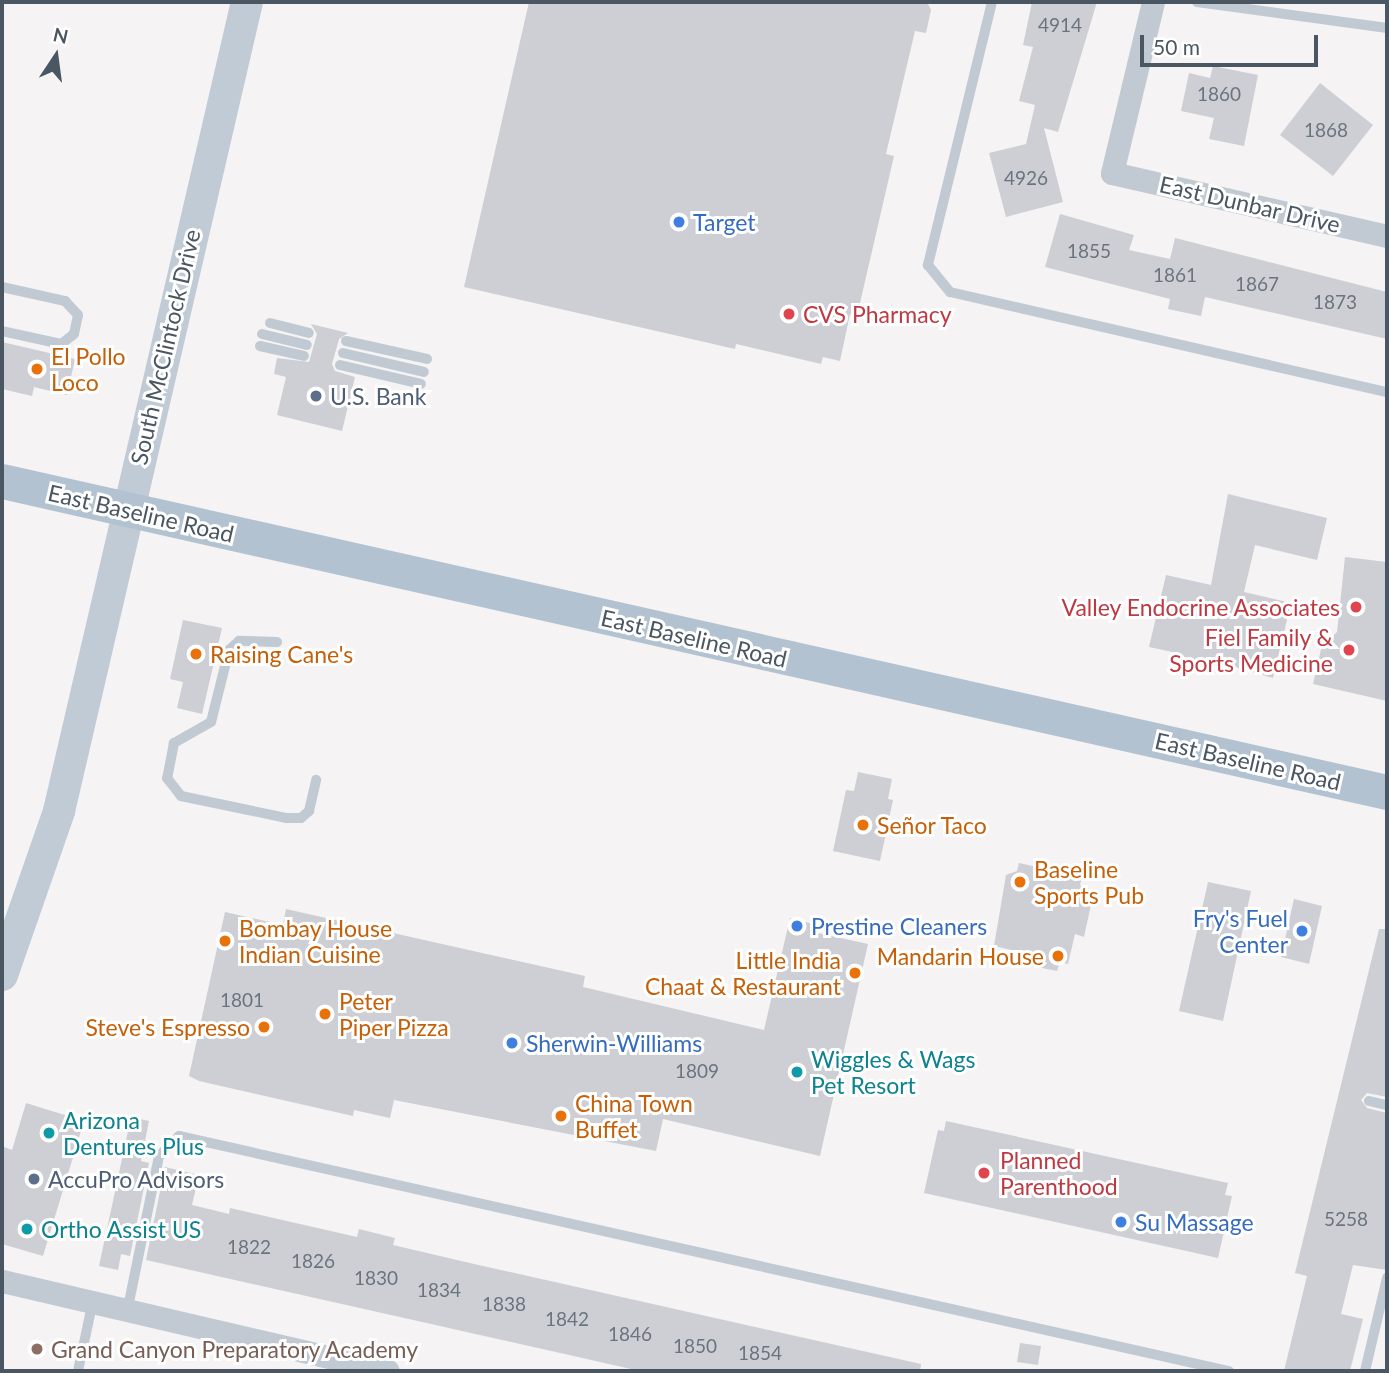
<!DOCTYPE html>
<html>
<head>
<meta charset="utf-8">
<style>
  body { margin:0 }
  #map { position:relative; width:1389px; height:1373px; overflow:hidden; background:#f5f3f3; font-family:Lato,sans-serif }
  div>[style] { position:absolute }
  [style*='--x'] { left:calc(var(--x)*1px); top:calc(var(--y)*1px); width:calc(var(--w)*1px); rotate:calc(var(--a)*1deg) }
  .building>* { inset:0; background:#cdcfd5 }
  .lane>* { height:10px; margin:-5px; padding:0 5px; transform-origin:5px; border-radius:5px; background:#c1cad2 }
  .street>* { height:23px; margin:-11.5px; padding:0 11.5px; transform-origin:11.5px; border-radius:11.5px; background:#c1cad2 }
  .secondary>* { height:32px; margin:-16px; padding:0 16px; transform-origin:16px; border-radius:16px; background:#c1cbd6 }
  .primary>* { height:35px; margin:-17.5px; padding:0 17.5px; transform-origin:17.5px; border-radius:17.5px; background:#b3c2d1 }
  .dots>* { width:19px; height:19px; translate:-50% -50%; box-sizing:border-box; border:4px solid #fff; border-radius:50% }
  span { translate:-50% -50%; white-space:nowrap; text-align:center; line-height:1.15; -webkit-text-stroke:6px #fff; paint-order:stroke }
  .number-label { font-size:19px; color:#6b747e }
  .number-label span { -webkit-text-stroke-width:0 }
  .street-label { font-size:23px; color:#4a5661 }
  .shop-label { font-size:23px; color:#366cbe }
  .left { translate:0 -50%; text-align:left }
  .right { translate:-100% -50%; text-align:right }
  .health-label { font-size:23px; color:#be3a42 }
  .food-label { font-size:23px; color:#c56008 }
  .service-label { font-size:23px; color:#4e5e75 }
  .culture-label { font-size:23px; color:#0d838f }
  .education-label { font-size:23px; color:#785e54 }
  .frame { position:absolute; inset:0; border:4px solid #4a5661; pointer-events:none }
  .north { position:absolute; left:21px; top:21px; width:70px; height:70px; -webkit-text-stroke:5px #fff; paint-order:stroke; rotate:13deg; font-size:19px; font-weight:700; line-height:28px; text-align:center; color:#4a5661 }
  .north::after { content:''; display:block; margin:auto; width:24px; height:32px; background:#4a5661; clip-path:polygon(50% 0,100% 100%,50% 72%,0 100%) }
  .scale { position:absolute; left:1140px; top:35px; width:178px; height:32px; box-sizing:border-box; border:4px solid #4a5661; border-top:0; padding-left:9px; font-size:21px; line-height:24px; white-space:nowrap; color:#4a5661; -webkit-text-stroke:5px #fff; paint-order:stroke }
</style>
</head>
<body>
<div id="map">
  <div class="building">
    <i style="clip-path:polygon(529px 2px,927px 2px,931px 10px,926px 33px,915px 31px,886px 154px,894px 156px,857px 316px,850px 314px,840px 361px,823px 357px,821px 364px,736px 344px,735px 349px,464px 287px)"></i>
    <i style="clip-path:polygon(1032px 2px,1097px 2px,1058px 132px,1044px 128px,1063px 202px,1006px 217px,989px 153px,1026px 144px,1035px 105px,1019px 101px,1033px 47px,1023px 45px)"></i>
    <i style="clip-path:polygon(1213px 66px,1258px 75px,1244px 146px,1209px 139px,1214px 118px,1181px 111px,1189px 73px,1210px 78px)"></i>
    <i style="clip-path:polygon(1320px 83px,1373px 125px,1333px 176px,1280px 135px)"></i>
    <i style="clip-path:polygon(1060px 214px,1134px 235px,1129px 250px,1170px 259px,1175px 238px,1387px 292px,1387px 339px,1205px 297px,1201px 316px,1168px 309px,1170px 299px,1045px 267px)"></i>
    <i style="clip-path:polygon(311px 324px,348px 333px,339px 339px,332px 364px,335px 371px,355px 377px,342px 431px,277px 415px,286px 377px,274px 374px,277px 358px,309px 362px,317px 334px)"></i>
    <i style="clip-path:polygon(2px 342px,75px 359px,67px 395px,34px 387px,32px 396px,2px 389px)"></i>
    <i style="clip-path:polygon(1228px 494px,1327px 518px,1317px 560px,1255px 545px,1244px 592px,1291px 603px,1273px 678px,1208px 659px,1206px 667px,1176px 660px,1177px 653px,1149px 647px,1166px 575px,1211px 585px)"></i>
    <i style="clip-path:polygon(1345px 557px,1387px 562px,1387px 701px,1313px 684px,1322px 645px,1337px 632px)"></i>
    <i style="clip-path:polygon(183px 620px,222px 628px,202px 714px,177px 708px,183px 682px,170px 679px)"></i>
    <i style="clip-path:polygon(858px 772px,892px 779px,888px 799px,893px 800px,880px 861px,833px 851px,846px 790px,854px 791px)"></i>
    <i style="clip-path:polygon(1019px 863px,1082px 877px,1080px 885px,1093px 895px,1084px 937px,1075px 934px,1068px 964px,1060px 962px,1057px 971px,1027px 965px,1029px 954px,994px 946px,1006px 875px,1017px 871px)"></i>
    <i style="clip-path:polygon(1208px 882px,1251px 891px,1223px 1021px,1179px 1011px)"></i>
    <i style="clip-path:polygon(1294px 899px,1322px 906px,1309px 964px,1281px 957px)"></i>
    <i style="clip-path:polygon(286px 909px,585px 976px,583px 987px,764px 1030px,790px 918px,814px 924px,813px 932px,868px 944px,820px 1156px,663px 1119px,656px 1151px,394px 1100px,390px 1118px,354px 1110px,353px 1116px,199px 1081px,189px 1076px,225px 912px,283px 925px)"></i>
    <i style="clip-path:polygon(1379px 929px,1387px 929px,1387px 1097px,1367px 1093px,1361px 1100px,1367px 1108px,1387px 1113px,1387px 1270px,1353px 1265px,1341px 1314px,1363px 1319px,1350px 1371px,1284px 1371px,1307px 1276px,1295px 1273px)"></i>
    <i style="clip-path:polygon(26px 1103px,84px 1121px,43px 1256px,2px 1244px,2px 1146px,12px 1150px)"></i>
    <i style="clip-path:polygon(131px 1117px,149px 1121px,141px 1161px,149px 1163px,130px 1256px,121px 1254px,118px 1270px,99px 1266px)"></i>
    <i style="clip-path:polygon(946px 1121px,1228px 1183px,1225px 1195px,1232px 1196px,1218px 1258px,924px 1193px,938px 1130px,944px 1131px)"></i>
    <i style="clip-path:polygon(165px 1167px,199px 1175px,192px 1205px,229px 1214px,230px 1208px,357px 1237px,359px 1229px,395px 1238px,393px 1245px,474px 1264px,921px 1364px,920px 1371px,640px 1371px,146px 1260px)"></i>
    <i style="clip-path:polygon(1020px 1343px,1041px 1346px,1038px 1365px,1017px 1362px)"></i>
  </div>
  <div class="lane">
    <i style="--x:992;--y:2;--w:271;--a:103.7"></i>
    <i style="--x:928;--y:265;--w:35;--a:51"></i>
    <i style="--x:950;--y:292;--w:448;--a:12.9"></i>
    <i style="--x:1197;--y:2;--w:192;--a:7.8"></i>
    <i style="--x:2;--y:287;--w:65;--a:12.5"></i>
    <i style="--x:65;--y:301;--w:19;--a:47"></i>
    <i style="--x:78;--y:315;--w:19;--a:102"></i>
    <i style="--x:74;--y:334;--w:16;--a:142"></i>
    <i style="--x:61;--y:344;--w:60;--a:-167.6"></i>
    <i style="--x:270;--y:323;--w:40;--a:14.4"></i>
    <i style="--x:262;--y:334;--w:46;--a:13.7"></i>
    <i style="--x:346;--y:341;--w:83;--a:12.5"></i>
    <i style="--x:260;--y:346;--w:45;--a:12.8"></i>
    <i style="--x:343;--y:353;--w:83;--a:13.2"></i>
    <i style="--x:340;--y:365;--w:83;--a:13.2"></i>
    <i style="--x:277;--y:642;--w:38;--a:-178"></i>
    <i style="--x:239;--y:641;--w:13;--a:138"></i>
    <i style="--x:229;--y:650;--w:74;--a:104"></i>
    <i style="--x:211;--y:722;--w:43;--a:150.4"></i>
    <i style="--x:174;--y:743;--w:36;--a:101"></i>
    <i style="--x:167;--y:778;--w:23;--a:52"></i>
    <i style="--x:181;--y:796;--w:107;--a:11.8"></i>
    <i style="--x:286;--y:818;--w:15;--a:0"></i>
    <i style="--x:301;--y:818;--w:11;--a:-41"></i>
    <i style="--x:309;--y:811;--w:32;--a:-77"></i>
    <i style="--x:1369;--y:1101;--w:18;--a:13"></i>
    <i style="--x:127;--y:1312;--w:159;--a:-78.4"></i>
    <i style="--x:159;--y:1156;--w:28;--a:-45"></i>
    <i style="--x:179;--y:1136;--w:1076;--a:12.62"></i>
    <i style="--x:78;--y:1371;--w:67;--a:-78"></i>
    <i style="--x:1365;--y:1371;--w:96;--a:-76.7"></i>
  </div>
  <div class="street">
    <i style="--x:1153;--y:2;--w:176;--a:103.5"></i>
    <i style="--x:1112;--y:173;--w:282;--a:12.9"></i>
    <i style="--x:2;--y:1281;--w:396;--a:13.1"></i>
  </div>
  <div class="secondary">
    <i style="--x:2;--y:975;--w:174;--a:-70.8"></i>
    <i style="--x:59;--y:811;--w:831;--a:-76.92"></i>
  </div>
  <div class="primary">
    <i style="--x:2;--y:481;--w:1419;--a:12.66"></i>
  </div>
  <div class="dots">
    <i style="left:679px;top:222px;background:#3f7fe0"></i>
    <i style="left:789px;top:314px;background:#e0444e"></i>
    <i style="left:37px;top:369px;background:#e8710a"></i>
    <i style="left:316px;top:396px;background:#5c6f8a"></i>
    <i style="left:1356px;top:607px;background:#e0444e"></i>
    <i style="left:1349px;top:650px;background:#e0444e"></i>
    <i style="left:196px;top:654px;background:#e8710a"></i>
    <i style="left:863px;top:825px;background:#e8710a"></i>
    <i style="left:1020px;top:882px;background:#e8710a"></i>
    <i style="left:797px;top:926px;background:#3f7fe0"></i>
    <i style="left:1302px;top:931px;background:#3f7fe0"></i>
    <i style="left:225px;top:941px;background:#e8710a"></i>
    <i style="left:1058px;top:956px;background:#e8710a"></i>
    <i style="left:855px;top:973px;background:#e8710a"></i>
    <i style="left:325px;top:1014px;background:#e8710a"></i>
    <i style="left:264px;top:1027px;background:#e8710a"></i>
    <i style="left:512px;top:1043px;background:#3f7fe0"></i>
    <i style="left:797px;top:1072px;background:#0f9aa8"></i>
    <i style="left:561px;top:1116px;background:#e8710a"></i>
    <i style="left:49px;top:1133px;background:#0f9aa8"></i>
    <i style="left:984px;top:1173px;background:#e0444e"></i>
    <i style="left:34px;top:1179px;background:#5c6f8a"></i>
    <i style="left:1121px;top:1222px;background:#3f7fe0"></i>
    <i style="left:27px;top:1229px;background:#0f9aa8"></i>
    <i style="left:37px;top:1349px;background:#8d6e63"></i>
  </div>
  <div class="number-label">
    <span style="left:1060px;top:25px">4914</span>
    <span style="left:1219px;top:94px">1860</span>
    <span style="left:1326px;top:130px">1868</span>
    <span style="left:1026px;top:178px">4926</span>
    <span style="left:1089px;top:251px">1855</span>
    <span style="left:1175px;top:275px">1861</span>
    <span style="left:1257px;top:284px">1867</span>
    <span style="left:1335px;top:302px">1873</span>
    <span style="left:242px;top:1000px">1801</span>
    <span style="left:697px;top:1071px">1809</span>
    <span style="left:1346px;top:1219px">5258</span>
    <span style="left:249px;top:1247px">1822</span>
    <span style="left:313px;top:1261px">1826</span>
    <span style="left:376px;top:1278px">1830</span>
    <span style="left:439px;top:1290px">1834</span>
    <span style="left:504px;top:1304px">1838</span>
    <span style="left:567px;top:1319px">1842</span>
    <span style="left:630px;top:1334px">1846</span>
    <span style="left:695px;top:1346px">1850</span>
    <span style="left:760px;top:1353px">1854</span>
  </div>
  <div class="street-label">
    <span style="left:1250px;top:204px;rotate:13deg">East Dunbar Drive</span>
    <span style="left:165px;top:347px;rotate:-77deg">South McClintock Drive</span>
    <span style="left:141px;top:513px;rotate:13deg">East Baseline Road</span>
    <span style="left:694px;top:638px;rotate:13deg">East Baseline Road</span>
    <span style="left:1248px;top:761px;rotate:13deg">East Baseline Road</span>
  </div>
  <div class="shop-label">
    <span class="left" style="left:693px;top:222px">Target</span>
    <span class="right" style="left:1288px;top:931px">Fry's Fuel<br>Center</span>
    <span class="left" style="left:811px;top:926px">Prestine Cleaners</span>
    <span class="left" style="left:526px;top:1043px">Sherwin-Williams</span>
    <span class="left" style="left:1135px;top:1222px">Su Massage</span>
  </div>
  <div class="health-label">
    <span class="left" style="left:803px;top:314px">CVS Pharmacy</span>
    <span class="right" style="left:1340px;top:607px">Valley Endocrine Associates</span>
    <span class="right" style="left:1333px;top:650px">Fiel Family &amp;<br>Sports Medicine</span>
    <span class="left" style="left:1000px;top:1173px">Planned<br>Parenthood</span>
  </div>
  <div class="food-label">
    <span class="left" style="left:51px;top:369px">El Pollo<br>Loco</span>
    <span class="left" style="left:210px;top:654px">Raising Cane's</span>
    <span class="left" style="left:877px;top:825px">Señor Taco</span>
    <span class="left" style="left:1034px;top:882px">Baseline<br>Sports Pub</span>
    <span class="left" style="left:239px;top:941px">Bombay House<br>Indian Cuisine</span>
    <span class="right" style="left:1044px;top:956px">Mandarin House</span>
    <span class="right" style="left:841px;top:973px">Little India<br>Chaat &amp; Restaurant</span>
    <span class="left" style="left:339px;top:1014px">Peter<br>Piper Pizza</span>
    <span class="right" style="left:250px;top:1027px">Steve's Espresso</span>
    <span class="left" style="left:575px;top:1116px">China Town<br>Buffet</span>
  </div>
  <div class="service-label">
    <span class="left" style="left:330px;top:396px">U.S. Bank</span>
    <span class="left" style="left:48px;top:1179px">AccuPro Advisors</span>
  </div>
  <div class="culture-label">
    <span class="left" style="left:811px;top:1072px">Wiggles &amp; Wags<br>Pet Resort</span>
    <span class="left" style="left:63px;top:1133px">Arizona<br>Dentures Plus</span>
    <span class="left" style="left:41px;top:1229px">Ortho Assist US</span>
  </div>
  <div class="education-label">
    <span class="left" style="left:51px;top:1349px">Grand Canyon Preparatory Academy</span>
  </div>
  <div class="frame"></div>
  <div class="north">N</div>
  <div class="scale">50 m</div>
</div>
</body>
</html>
